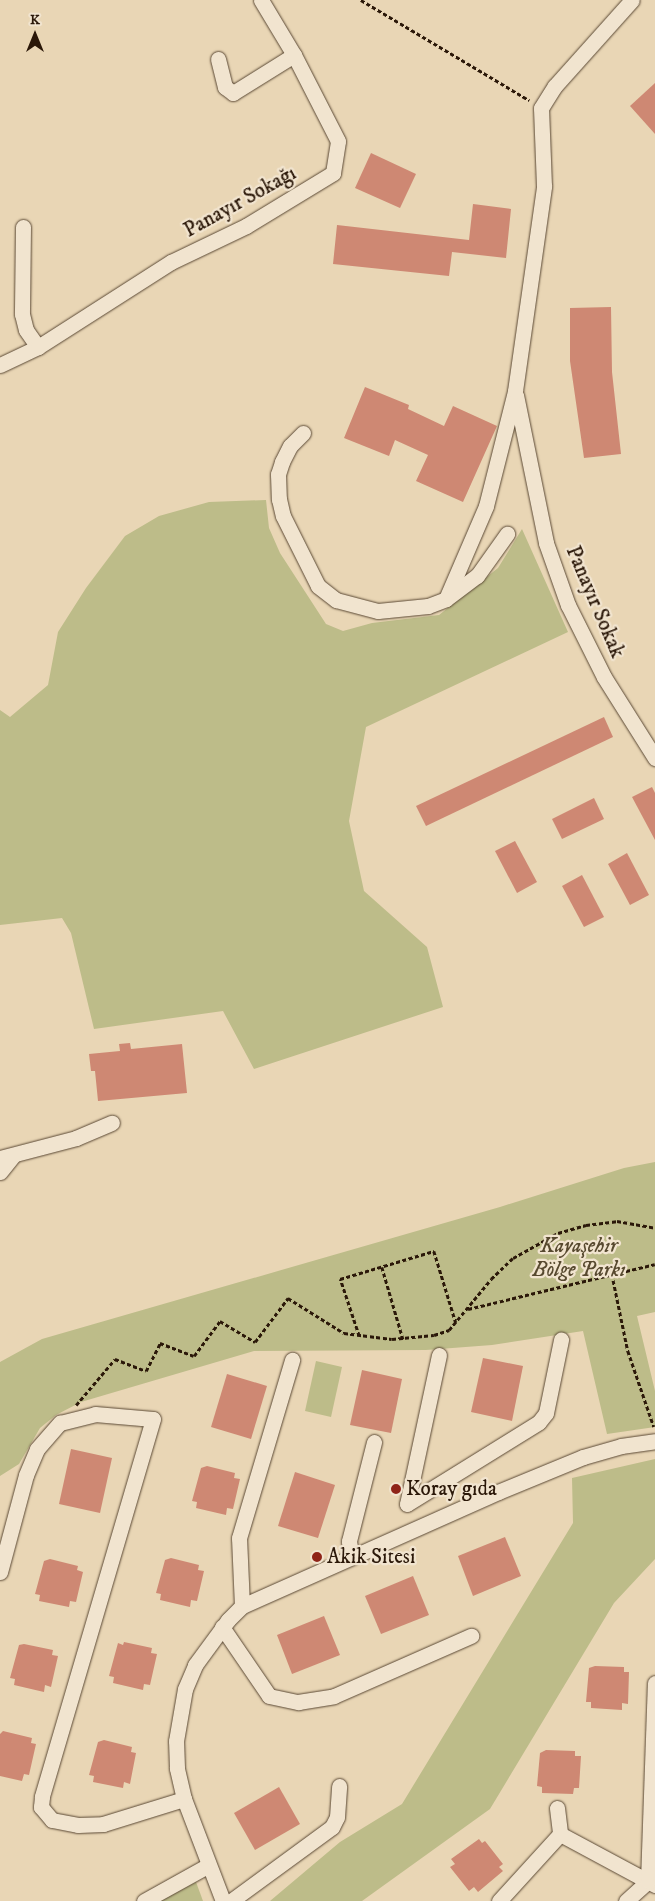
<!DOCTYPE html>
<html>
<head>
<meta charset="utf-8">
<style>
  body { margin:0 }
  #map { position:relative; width:655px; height:1901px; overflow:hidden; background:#e9d6b5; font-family:"IM FELL DW Pica",serif }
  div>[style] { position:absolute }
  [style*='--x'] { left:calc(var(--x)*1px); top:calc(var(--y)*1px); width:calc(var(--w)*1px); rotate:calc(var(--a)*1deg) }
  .green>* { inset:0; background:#bdbc89 }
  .building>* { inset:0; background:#ce8873 }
  .path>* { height:2.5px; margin-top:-1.25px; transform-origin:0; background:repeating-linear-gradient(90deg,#2b1809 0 4px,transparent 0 6.5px) }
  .roads { filter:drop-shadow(0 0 1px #5a4834) drop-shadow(0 0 1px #5a4834) }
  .minor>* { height:15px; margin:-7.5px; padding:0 7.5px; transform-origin:7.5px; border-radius:7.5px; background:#f1e4cf }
  .dots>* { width:14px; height:14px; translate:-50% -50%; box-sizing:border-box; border:2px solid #f1e4cf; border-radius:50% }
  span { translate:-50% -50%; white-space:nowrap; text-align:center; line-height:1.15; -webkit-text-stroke:4.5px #f1e4cf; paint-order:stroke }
  .street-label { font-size:21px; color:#2b1809 }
  .park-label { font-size:21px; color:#57492f; font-style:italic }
  .poi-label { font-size:21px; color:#2b1809 }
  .left { translate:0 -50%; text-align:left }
  .north { position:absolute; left:10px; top:10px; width:50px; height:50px; -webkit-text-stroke:4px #f1e4cf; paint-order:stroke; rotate:0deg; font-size:14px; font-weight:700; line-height:20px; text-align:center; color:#2b1809 }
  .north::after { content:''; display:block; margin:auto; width:18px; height:22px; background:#2b1809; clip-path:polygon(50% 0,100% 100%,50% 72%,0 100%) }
</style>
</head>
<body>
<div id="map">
  <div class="green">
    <div style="clip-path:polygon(266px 500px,269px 528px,280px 553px,326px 624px,343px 631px,372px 623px,439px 615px,498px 568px,522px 529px,568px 632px,366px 727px,349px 821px,364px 891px,427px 947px,443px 1007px,254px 1069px,223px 1011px,94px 1029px,71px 933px,62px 918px,0 925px,0 710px,10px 717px,48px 685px,58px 632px,86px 588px,125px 536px,159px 516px,209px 502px)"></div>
    <div style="clip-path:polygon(655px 1162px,655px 1312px,637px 1316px,655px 1391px,655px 1427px,607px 1434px,583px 1331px,492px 1345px,426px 1350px,254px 1351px,81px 1402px,56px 1415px,40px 1428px,19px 1464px,0 1476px,0 1362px,42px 1339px,500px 1207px,624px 1168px)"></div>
    <div style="clip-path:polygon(316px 1361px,342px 1367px,331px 1417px,305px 1411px)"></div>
    <div style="clip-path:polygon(655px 1459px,655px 1559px,614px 1603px,490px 1809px,362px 1901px,270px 1901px,340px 1842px,402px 1804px,573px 1523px,572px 1478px)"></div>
    <div style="clip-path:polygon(196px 1882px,203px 1901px,160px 1901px)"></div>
  </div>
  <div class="building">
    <div style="clip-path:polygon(655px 83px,655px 134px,630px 106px)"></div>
    <div style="clip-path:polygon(371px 153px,416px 174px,400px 208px,355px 188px)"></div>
    <div style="clip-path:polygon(473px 204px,511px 209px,506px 258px,452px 252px,449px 276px,333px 264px,337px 225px,469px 240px)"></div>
    <div style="clip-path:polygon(611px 307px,612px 372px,621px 454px,584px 458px,570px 361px,570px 308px)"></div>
    <div style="clip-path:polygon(365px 387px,409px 405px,408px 409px,444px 426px,453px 406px,497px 426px,463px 502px,416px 481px,428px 455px,395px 440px,389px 456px,344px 438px)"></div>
    <div style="clip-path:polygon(604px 717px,613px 737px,426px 826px,416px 806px)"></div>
    <div style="clip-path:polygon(652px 787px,655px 793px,655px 840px,632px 797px)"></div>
    <div style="clip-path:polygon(594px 798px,604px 819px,562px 839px,552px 819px)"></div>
    <div style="clip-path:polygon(515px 841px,537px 882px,517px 893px,495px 851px)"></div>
    <div style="clip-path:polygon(627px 853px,649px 895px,630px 905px,608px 864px)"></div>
    <div style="clip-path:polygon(582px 875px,604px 917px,584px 927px,562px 886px)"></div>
    <div style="clip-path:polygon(130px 1043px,131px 1049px,182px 1044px,187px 1093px,98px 1101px,95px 1071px,91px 1071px,89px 1054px,120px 1051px,119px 1044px)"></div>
    <div style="clip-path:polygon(483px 1358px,523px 1366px,512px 1421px,471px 1412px)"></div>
    <div style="clip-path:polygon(362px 1370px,402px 1379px,391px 1433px,350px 1425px)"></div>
    <div style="clip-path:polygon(227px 1374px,267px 1386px,251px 1439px,211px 1427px)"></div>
    <div style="clip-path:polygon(71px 1449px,112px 1458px,100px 1513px,59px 1504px)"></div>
    <div style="clip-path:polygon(207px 1466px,235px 1473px,234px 1478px,240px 1479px,233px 1509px,227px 1508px,226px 1515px,196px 1508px,197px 1502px,192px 1501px,201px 1468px)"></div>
    <div style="clip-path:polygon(295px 1472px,335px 1485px,318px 1538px,278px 1526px)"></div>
    <div style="clip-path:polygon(505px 1537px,521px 1576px,473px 1596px,458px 1556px)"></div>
    <div style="clip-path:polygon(171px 1558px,199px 1565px,198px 1570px,204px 1571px,197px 1601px,191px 1600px,190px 1607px,160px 1600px,161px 1594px,156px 1593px,165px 1560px)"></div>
    <div style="clip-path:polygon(50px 1559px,78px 1566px,77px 1570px,83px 1572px,76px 1602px,70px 1601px,69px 1607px,39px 1601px,40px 1595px,35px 1594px,44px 1561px)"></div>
    <div style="clip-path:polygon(413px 1576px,429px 1615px,381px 1634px,365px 1596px)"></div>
    <div style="clip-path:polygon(324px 1616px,340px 1655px,292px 1674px,277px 1635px)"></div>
    <div style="clip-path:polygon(124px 1642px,152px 1648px,151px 1653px,157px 1654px,150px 1685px,144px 1684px,143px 1690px,113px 1683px,114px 1677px,109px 1676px,118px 1643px,123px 1645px)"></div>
    <div style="clip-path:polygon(24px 1644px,53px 1650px,52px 1655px,58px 1656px,51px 1687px,45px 1685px,44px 1692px,14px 1685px,15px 1679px,10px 1678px,19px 1645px)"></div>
    <div style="clip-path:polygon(595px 1666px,624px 1667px,624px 1672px,629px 1672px,628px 1704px,622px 1703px,622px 1710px,591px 1708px,591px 1702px,586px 1702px,589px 1668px)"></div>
    <div style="clip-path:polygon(3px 1731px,32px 1738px,31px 1743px,36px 1744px,29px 1775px,24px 1774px,22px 1781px,0 1776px,0 1734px)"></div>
    <div style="clip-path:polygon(104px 1740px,132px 1747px,131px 1752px,136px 1753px,130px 1784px,124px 1782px,123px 1788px,93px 1782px,94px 1776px,89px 1775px,98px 1742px)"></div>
    <div style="clip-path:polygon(546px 1750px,575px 1751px,575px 1756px,581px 1756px,579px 1788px,574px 1788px,573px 1794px,542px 1793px,542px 1787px,537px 1786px,540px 1753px)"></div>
    <div style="clip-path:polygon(279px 1787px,300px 1824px,255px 1850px,234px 1813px)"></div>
    <div style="clip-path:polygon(479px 1839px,482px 1843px,485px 1841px,503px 1864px,499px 1867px,503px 1871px,478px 1892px,474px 1887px,469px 1891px,450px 1867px,455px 1864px,451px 1859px)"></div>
  </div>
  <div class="path">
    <div style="--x:361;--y:0;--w:196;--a:30.8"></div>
    <div style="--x:382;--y:1267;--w:75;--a:73.7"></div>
    <div style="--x:612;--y:1274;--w:79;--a:78.3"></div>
    <div style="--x:628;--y:1351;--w:80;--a:71.1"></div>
    <div style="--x:468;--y:1309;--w:192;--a:-13.5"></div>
    <div style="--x:359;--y:1336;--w:60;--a:-108.4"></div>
    <div style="--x:340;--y:1279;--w:98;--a:-16.6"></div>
    <div style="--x:434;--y:1251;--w:75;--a:73"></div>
    <div style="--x:76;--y:1405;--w:60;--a:-49.7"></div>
    <div style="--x:115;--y:1359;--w:33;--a:21"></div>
    <div style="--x:146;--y:1371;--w:31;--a:-63"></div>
    <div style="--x:160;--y:1343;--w:36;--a:21"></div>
    <div style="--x:194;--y:1356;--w:44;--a:-53.4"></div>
    <div style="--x:220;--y:1321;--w:41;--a:31"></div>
    <div style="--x:255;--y:1342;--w:55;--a:-53.1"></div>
    <div style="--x:288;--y:1298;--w:66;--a:32"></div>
    <div style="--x:344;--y:1333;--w:48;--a:7.1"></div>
    <div style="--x:392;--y:1339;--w:42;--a:-5.4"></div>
    <div style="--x:434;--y:1335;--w:16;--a:-18"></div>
    <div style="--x:449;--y:1330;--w:66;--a:-50.5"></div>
    <div style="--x:491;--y:1279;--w:30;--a:-44"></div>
    <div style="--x:513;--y:1258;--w:51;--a:-29.1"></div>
    <div style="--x:558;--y:1233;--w:29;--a:-16"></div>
    <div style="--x:586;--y:1225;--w:31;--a:-7"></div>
    <div style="--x:617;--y:1221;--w:39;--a:10"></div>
  </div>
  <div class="roads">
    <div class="minor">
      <div style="--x:218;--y:59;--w:29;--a:76"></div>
      <div style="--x:225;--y:87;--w:10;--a:37"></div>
      <div style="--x:233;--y:93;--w:72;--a:-31.9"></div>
      <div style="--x:23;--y:227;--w:87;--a:90.7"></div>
      <div style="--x:22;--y:314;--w:16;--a:76"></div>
      <div style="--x:26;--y:330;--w:21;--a:55"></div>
      <div style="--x:0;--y:365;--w:42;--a:-25.3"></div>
      <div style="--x:38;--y:347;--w:158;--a:-32.6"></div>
      <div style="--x:171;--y:262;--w:83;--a:-25.6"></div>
      <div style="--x:246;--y:226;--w:102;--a:-31.3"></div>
      <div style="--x:333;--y:173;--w:32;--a:-81"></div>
      <div style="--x:338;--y:141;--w:97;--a:-117.1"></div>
      <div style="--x:294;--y:55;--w:64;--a:-121"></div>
      <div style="--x:516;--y:395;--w:151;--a:78.5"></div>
      <div style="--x:546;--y:543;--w:66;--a:70.5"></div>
      <div style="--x:568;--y:605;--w:80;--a:63.4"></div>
      <div style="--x:604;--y:677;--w:96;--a:57.8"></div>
      <div style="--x:303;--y:433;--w:18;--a:135"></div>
      <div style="--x:290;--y:446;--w:18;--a:117"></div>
      <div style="--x:282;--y:462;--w:13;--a:108"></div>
      <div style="--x:278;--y:474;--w:25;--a:88"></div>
      <div style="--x:279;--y:499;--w:17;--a:77"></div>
      <div style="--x:283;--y:516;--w:78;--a:63.4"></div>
      <div style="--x:318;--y:586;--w:23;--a:38"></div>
      <div style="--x:336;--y:600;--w:43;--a:14.7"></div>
      <div style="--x:378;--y:611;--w:50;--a:-5.7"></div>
      <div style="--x:428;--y:606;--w:19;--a:-21"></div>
      <div style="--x:446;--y:599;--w:39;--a:-37"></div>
      <div style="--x:477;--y:576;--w:52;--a:-54.5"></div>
      <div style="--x:446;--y:599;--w:101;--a:-66.7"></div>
      <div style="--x:486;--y:506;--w:119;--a:-75.8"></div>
      <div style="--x:515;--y:391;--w:207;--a:-81.9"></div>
      <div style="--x:544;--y:186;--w:78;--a:-92.2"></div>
      <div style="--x:541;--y:108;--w:26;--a:-58"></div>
      <div style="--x:555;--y:86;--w:115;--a:-48.2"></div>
      <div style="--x:0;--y:1158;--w:79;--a:-14.7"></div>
      <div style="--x:76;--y:1138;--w:39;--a:-23"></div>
      <div style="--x:0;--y:1172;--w:22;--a:-51"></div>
      <div style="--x:439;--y:1355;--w:152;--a:102.1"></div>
      <div style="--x:407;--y:1504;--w:155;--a:-31.8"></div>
      <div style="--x:539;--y:1422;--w:11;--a:-52"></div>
      <div style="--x:546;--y:1413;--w:75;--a:-78.4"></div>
      <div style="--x:352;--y:1557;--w:16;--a:-101"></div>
      <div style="--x:349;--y:1541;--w:102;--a:-75.8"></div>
      <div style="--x:0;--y:1572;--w:100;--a:-75"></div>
      <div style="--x:26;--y:1475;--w:28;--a:-67"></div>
      <div style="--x:37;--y:1449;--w:35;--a:-49"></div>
      <div style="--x:60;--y:1423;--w:36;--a:-14"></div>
      <div style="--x:95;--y:1414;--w:58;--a:4.9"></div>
      <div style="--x:153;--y:1419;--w:394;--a:106.4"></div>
      <div style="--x:42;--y:1797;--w:10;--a:96"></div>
      <div style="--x:41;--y:1807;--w:17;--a:50"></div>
      <div style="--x:52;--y:1820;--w:26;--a:11"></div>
      <div style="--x:78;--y:1825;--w:25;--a:-2"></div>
      <div style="--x:103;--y:1824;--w:85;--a:-17.2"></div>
      <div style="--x:242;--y:1606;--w:68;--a:-92.5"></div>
      <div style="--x:239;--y:1538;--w:186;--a:-73.4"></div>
      <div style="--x:222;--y:1627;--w:83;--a:55.7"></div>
      <div style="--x:269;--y:1696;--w:30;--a:12"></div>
      <div style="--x:298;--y:1702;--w:36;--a:-9"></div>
      <div style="--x:334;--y:1696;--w:150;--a:-23.7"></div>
      <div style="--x:557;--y:1808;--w:26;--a:83"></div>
      <div style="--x:144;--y:1901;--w:74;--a:-29"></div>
      <div style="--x:223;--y:1901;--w:109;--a:-110.9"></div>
      <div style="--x:184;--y:1799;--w:32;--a:-103"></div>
      <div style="--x:177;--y:1768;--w:27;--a:-92"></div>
      <div style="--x:176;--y:1741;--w:53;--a:-80.2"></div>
      <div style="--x:185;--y:1689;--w:26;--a:-67"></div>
      <div style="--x:195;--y:1665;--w:56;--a:-53.7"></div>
      <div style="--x:228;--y:1620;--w:20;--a:-45"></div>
      <div style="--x:242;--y:1606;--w:280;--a:-24"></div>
      <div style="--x:498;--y:1492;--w:92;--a:-22.4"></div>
      <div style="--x:583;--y:1457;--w:40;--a:-16"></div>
      <div style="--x:621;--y:1446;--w:34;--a:-8"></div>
      <div style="--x:231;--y:1901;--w:125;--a:-36.2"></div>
      <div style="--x:332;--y:1827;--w:11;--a:-63"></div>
      <div style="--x:337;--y:1817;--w:31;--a:-86"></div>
      <div style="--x:499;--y:1901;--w:91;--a:-47.7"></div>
      <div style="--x:560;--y:1834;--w:108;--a:28.2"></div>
      <div style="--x:626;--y:1901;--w:30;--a:-42"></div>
      <div style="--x:648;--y:1881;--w:198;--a:-88"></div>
    </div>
  </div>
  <div class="dots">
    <div style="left:396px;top:1489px;background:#8f2418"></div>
    <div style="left:317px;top:1557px;background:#8f2418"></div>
  </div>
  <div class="street-label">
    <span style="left:240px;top:202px;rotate:-29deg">Panayır Sokağı</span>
    <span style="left:595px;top:602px;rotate:67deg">Panayır Sokak</span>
  </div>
  <div class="park-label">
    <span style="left:579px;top:1258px">Kayaşehir<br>Bölge Parkı</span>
  </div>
  <div class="poi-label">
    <span class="left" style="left:406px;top:1489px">Koray gıda</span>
    <span class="left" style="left:327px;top:1557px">Akik Sitesi</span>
  </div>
  <div class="north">K</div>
</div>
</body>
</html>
